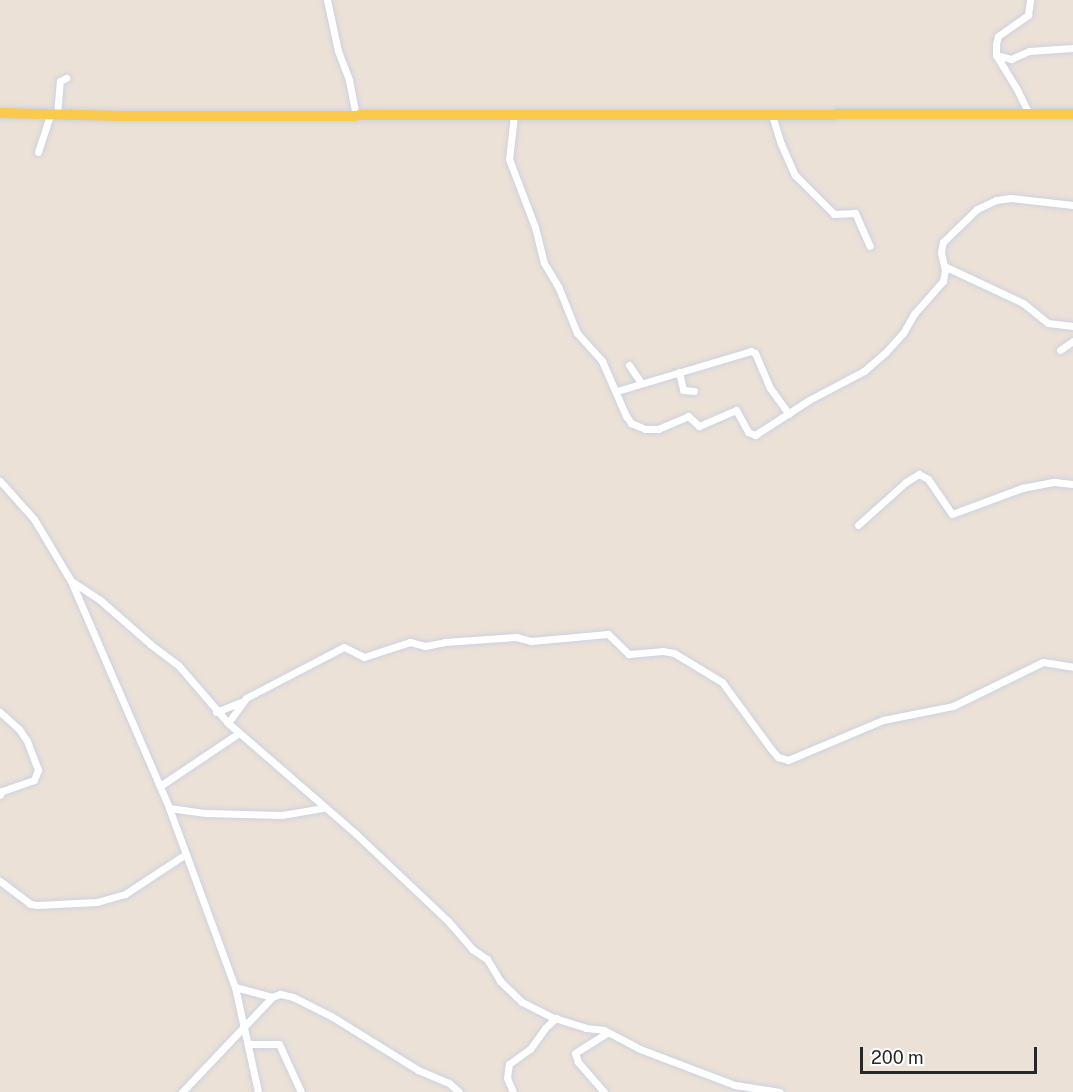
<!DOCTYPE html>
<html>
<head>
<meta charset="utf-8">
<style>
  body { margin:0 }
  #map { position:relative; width:1073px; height:1092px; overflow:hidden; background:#ebe1d6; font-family:"Public Sans",sans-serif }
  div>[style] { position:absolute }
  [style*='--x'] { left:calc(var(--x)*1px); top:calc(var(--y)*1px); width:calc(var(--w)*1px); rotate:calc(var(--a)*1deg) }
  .roads { filter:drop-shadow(0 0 2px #ccd1e2) drop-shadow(0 0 2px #ccd1e2) }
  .minor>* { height:7px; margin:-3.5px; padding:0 3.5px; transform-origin:3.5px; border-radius:3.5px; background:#fff }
  .primary>* { height:10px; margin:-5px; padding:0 5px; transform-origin:5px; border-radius:5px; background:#fbc94c }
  span { translate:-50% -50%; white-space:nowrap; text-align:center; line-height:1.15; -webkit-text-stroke:4.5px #fff; paint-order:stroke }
  .scale { position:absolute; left:860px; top:1047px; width:177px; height:27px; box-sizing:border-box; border:3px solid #272727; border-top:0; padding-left:8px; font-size:18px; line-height:21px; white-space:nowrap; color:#272727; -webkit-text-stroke:4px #fff; paint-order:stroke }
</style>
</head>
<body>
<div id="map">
  <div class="roads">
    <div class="minor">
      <div style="--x:327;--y:0;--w:52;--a:77.8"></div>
      <div style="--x:338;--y:51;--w:31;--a:69"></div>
      <div style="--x:349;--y:80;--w:37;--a:79"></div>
      <div style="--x:996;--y:55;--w:16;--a:15"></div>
      <div style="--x:1011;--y:59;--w:20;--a:-24"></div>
      <div style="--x:1029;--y:51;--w:44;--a:-3.9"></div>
      <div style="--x:57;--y:114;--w:33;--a:-85"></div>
      <div style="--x:60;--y:81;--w:7;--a:-27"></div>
      <div style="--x:1029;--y:114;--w:25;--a:-116"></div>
      <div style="--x:1018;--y:91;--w:42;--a:-121.4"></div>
      <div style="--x:996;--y:55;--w:11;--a:-90"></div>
      <div style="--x:996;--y:44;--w:8;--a:-76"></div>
      <div style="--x:998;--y:36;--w:37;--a:-35"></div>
      <div style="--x:1028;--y:15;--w:15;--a:-82"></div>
      <div style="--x:772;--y:115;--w:30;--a:73"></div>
      <div style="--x:781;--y:144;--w:34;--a:66"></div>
      <div style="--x:795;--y:175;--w:55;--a:45"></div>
      <div style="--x:834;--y:214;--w:21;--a:-3"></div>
      <div style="--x:855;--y:213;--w:36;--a:66"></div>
      <div style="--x:514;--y:116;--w:43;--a:96.6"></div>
      <div style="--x:509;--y:159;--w:73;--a:69.1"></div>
      <div style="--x:535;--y:227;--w:37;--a:76"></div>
      <div style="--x:544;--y:263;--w:27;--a:59"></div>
      <div style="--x:558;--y:286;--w:51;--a:68"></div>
      <div style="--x:577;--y:333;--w:38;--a:48"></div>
      <div style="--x:602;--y:361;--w:60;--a:66.4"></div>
      <div style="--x:626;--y:416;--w:9;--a:54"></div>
      <div style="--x:631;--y:423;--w:15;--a:23"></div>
      <div style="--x:645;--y:429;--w:13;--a:0"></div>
      <div style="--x:658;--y:429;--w:33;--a:-23"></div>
      <div style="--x:688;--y:416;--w:15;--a:42"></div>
      <div style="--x:699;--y:426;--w:40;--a:-23.4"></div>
      <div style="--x:736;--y:410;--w:25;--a:61"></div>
      <div style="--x:748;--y:432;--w:8;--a:23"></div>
      <div style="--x:755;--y:435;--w:64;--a:-32.9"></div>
      <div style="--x:809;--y:400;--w:62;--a:-27.8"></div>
      <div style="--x:864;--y:371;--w:28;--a:-41"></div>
      <div style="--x:885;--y:353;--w:27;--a:-48"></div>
      <div style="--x:903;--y:333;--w:22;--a:-60"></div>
      <div style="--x:914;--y:314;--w:44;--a:-48.7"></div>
      <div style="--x:943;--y:281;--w:11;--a:-80"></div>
      <div style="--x:945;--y:270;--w:18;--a:-103"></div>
      <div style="--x:941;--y:252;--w:10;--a:-79"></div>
      <div style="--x:943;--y:242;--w:47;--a:-44.1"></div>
      <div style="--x:977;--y:209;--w:21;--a:-25"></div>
      <div style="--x:996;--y:200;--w:15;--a:-8"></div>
      <div style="--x:1011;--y:198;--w:62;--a:6.4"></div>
      <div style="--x:38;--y:152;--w:40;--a:-72"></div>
      <div style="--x:944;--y:266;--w:87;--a:25.1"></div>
      <div style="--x:1023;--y:303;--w:32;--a:39"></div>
      <div style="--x:1048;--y:323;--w:25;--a:7"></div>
      <div style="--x:1060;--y:350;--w:16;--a:-35"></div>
      <div style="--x:629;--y:365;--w:22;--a:56"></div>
      <div style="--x:679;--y:372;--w:18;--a:77"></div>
      <div style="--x:683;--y:390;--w:11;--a:5"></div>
      <div style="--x:617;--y:391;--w:140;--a:-16.6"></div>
      <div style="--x:751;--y:351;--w:4;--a:27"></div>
      <div style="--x:755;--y:353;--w:38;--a:67"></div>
      <div style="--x:770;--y:388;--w:32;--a:54"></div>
      <div style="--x:0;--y:481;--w:51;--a:48.2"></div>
      <div style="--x:34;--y:519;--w:72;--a:59.2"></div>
      <div style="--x:71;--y:581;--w:247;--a:66.6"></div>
      <div style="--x:169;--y:808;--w:191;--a:69.8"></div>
      <div style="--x:235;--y:987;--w:107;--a:77.6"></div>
      <div style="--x:858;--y:525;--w:64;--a:-41.9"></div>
      <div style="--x:906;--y:482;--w:15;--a:-32"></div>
      <div style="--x:919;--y:474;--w:10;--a:29"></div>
      <div style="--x:928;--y:479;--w:42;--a:55.6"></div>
      <div style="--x:952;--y:514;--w:75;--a:-20.4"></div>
      <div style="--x:1022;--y:488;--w:33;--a:-11"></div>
      <div style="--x:1054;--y:482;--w:19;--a:6"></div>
      <div style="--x:71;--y:581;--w:35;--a:33"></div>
      <div style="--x:100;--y:600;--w:67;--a:41.3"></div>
      <div style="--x:150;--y:644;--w:36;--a:37"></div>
      <div style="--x:179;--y:666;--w:75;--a:49.3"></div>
      <div style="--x:228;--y:723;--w:169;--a:40.9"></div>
      <div style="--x:356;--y:834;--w:127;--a:43.4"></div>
      <div style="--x:448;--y:921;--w:37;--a:49"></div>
      <div style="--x:472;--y:949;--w:18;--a:34"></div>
      <div style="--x:487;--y:959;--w:26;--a:59"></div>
      <div style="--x:500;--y:981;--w:30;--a:44"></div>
      <div style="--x:522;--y:1002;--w:33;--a:27"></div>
      <div style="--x:551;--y:1017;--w:37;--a:17"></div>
      <div style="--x:586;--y:1028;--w:18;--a:6"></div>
      <div style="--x:604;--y:1030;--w:41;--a:27.8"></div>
      <div style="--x:640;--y:1049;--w:102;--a:20.8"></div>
      <div style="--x:735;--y:1085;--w:45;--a:9"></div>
      <div style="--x:0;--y:712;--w:25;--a:42"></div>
      <div style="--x:19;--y:729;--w:14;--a:56"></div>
      <div style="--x:27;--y:741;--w:31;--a:69"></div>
      <div style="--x:38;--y:770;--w:11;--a:112"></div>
      <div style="--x:34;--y:780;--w:34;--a:161"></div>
      <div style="--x:2;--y:791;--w:4;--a:117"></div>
      <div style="--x:216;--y:712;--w:29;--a:-22"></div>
      <div style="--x:228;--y:723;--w:31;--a:-54"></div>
      <div style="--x:246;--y:698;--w:110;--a:-27.5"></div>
      <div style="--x:344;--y:647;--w:22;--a:27"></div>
      <div style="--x:364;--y:657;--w:48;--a:-18.1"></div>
      <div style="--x:410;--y:642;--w:16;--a:15"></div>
      <div style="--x:425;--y:646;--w:20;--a:-11"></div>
      <div style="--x:445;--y:642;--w:71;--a:-4"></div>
      <div style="--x:516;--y:637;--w:16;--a:15"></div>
      <div style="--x:531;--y:641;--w:77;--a:-5.2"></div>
      <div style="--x:608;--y:634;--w:29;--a:44"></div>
      <div style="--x:629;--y:654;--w:33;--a:-5"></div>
      <div style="--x:662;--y:651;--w:12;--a:9"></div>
      <div style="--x:674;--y:653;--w:56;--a:31.1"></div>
      <div style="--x:722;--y:682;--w:83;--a:53.8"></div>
      <div style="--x:771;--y:749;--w:11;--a:49"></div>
      <div style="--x:778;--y:757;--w:10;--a:17"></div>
      <div style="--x:788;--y:760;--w:103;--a:-22.8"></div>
      <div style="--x:883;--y:720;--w:71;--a:-11.3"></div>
      <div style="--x:953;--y:706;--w:100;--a:-26.1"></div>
      <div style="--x:1043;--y:662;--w:30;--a:9"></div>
      <div style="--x:160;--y:786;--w:95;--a:-33.9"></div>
      <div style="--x:169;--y:808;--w:37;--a:8"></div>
      <div style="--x:206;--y:813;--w:76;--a:1.5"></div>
      <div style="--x:282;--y:815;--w:42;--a:-9.7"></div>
      <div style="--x:0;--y:881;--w:38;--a:37"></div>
      <div style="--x:30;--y:904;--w:7;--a:8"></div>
      <div style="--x:37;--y:905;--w:60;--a:-2.9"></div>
      <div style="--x:97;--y:902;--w:29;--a:-16"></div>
      <div style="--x:125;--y:894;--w:73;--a:-33.3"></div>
      <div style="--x:235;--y:987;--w:38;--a:15"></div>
      <div style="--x:248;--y:1044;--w:31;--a:0"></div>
      <div style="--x:279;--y:1044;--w:53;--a:65.4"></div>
      <div style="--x:182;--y:1092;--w:131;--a:-46.5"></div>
      <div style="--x:272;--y:997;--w:9;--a:-21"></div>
      <div style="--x:280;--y:994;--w:13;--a:13"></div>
      <div style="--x:293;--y:997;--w:42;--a:26.6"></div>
      <div style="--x:331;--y:1016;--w:102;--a:31.8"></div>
      <div style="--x:418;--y:1070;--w:34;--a:23"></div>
      <div style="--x:449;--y:1083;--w:13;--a:42"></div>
      <div style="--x:513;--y:1092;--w:15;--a:-113"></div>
      <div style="--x:507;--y:1078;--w:14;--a:-82"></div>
      <div style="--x:509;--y:1064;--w:26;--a:-36"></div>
      <div style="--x:530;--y:1049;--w:26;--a:-54"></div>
      <div style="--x:545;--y:1028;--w:15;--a:-42"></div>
      <div style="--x:604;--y:1092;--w:40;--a:-131"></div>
      <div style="--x:578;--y:1062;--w:9;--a:-108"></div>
      <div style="--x:575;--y:1053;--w:39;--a:-32"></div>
    </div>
    <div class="primary">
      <div style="--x:0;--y:113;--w:122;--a:1.4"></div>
      <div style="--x:122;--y:116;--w:951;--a:-0.12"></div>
    </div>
  </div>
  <div class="scale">200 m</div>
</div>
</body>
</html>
